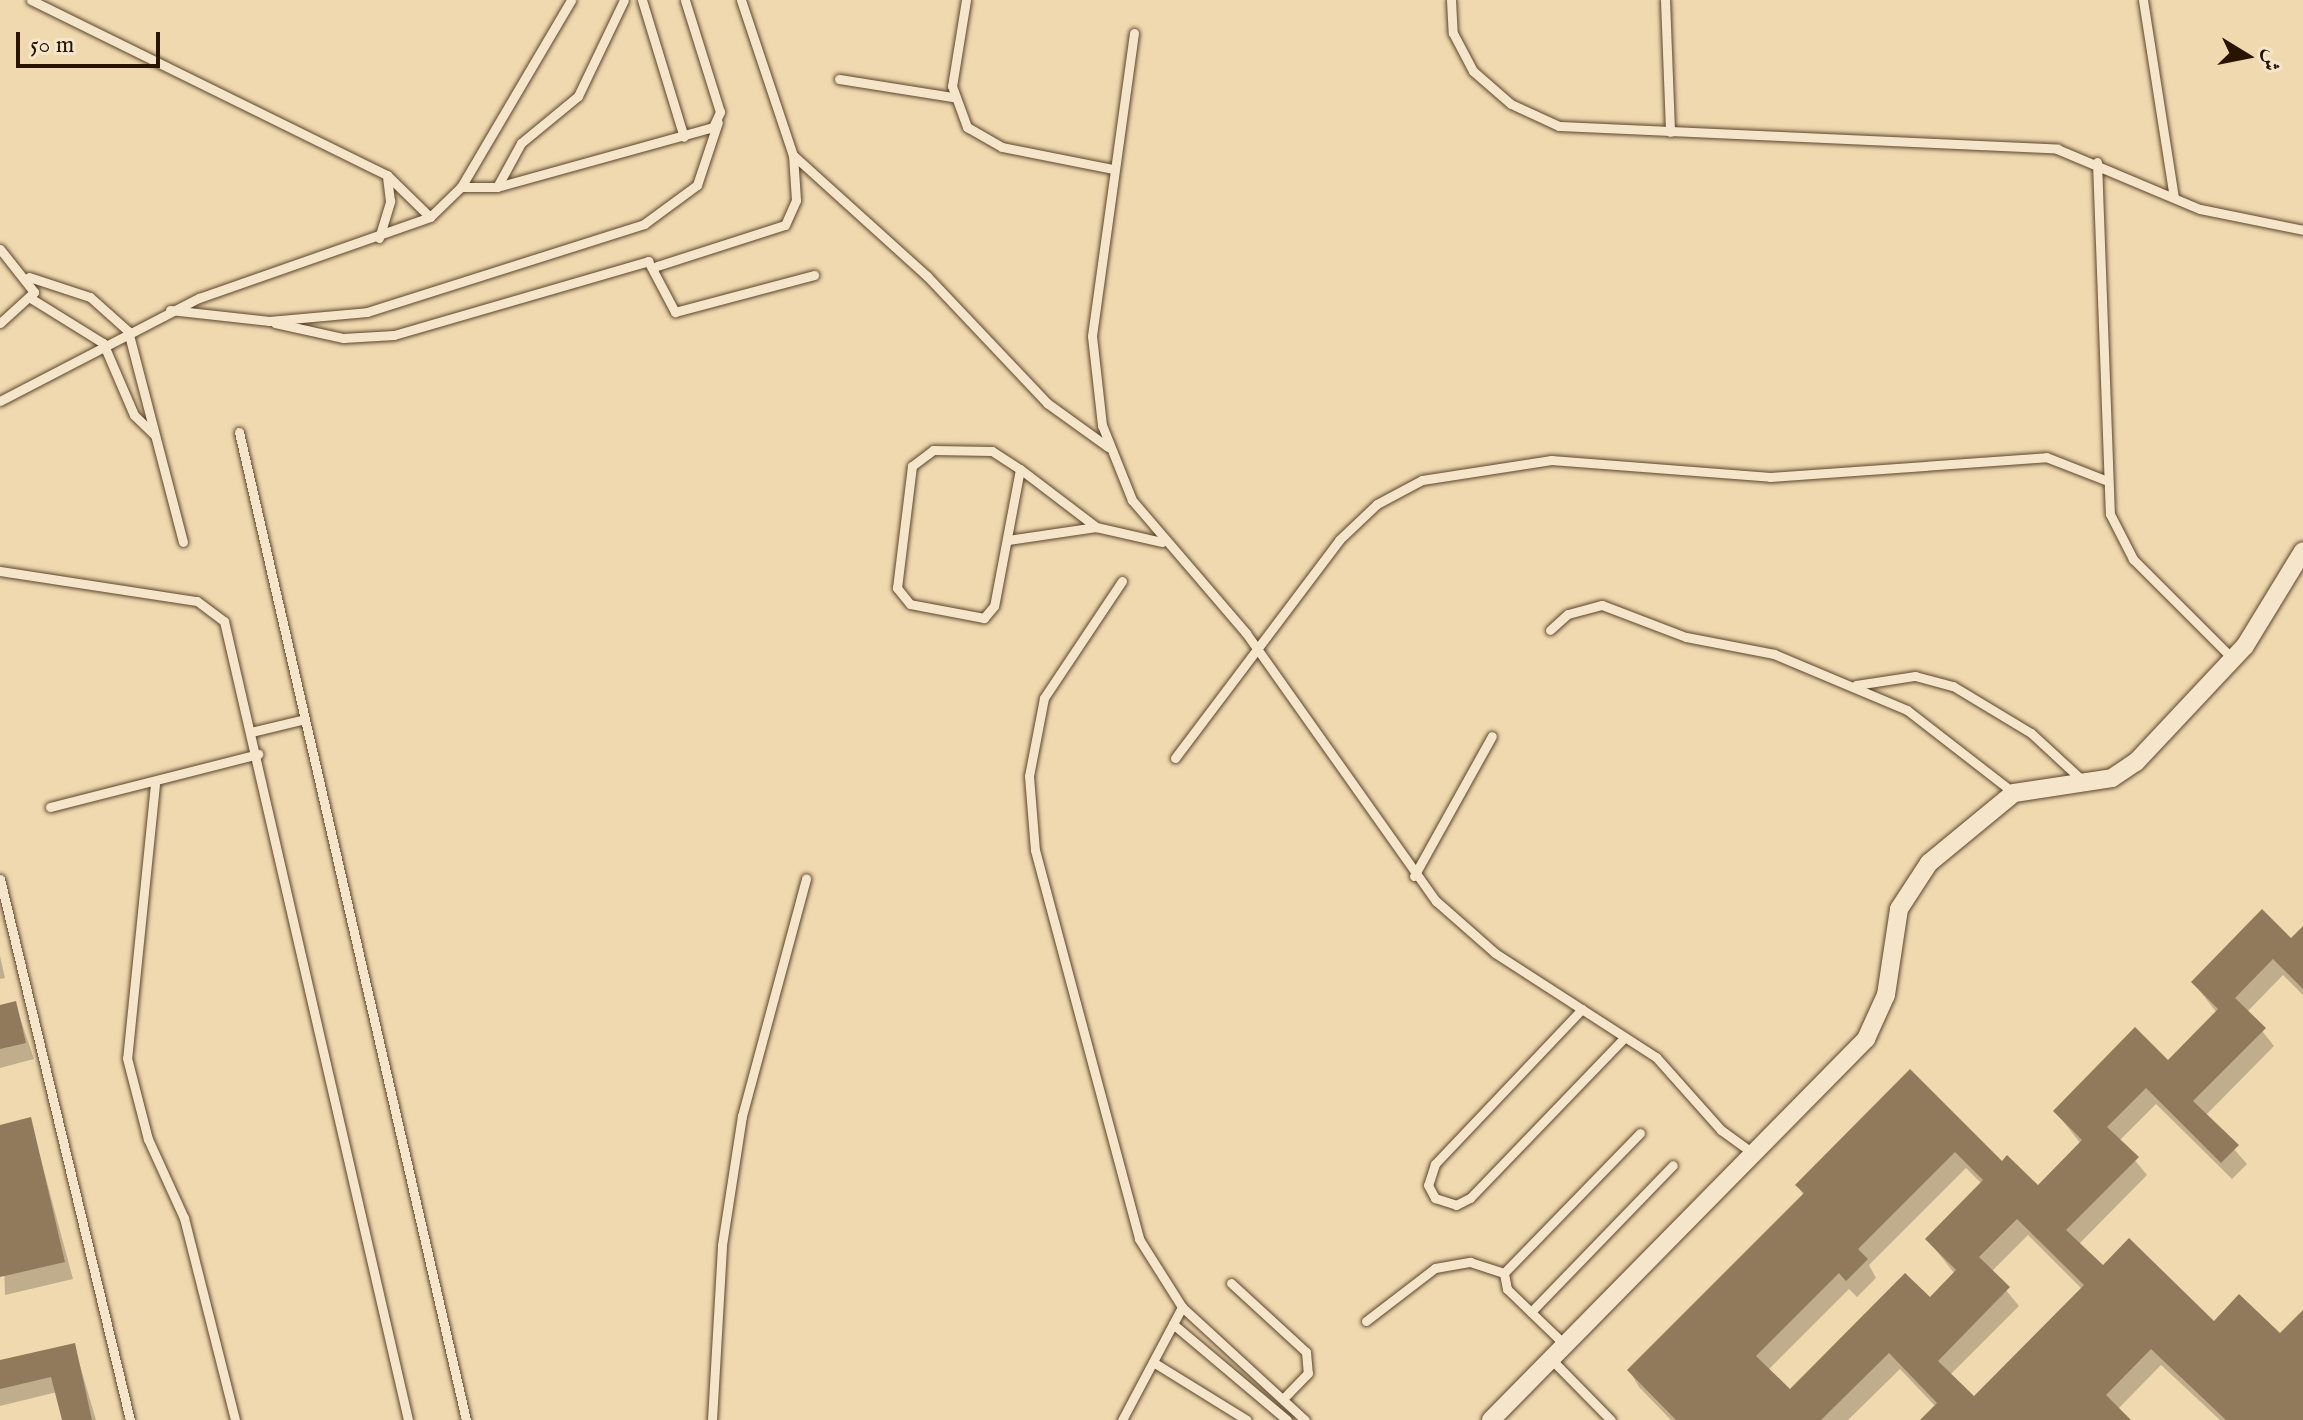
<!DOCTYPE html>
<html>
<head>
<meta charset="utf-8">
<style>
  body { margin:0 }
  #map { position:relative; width:2303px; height:1420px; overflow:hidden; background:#f0d9af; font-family:"IM FELL English",Amiri,serif }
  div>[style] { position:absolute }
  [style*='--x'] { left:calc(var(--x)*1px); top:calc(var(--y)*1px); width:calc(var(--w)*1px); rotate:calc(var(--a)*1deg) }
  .shadow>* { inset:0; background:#0003 }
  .building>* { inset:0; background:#907a5b }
  .roads { filter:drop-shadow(0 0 2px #5b452c) drop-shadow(0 0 2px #5b452c) }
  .lane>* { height:9px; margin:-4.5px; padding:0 4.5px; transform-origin:4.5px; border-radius:4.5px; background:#f5e6cb }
  .street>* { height:18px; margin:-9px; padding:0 9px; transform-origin:9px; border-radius:9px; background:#f5e6cb }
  span { translate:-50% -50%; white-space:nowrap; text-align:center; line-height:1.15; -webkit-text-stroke:6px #f5e6cb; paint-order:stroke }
  .north { position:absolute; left:2207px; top:16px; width:80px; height:80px; -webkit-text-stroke:6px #f5e6cb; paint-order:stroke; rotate:100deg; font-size:22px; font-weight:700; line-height:32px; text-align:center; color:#291400 }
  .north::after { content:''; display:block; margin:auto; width:28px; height:36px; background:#291400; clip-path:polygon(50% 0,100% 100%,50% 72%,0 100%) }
  .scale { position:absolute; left:16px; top:32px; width:144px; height:36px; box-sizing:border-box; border:4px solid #291400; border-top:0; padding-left:10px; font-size:24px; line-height:28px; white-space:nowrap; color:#291400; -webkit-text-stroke:6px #f5e6cb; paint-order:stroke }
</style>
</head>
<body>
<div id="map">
  <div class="shadow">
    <div style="clip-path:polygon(evenodd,2303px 929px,2303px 995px,2283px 975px,2247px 1012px,2274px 1046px,2205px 1116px,2247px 1164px,2232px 1179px,2156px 1104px,2119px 1141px,2147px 1175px,2078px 1245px,2103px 1268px,2214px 1324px,2280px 1336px,2303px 1313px,2303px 1420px,2220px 1420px,2161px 1365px,2118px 1409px,2130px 1420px,1923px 1420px,1936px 1407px,1900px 1369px,1848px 1420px,1671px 1420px,1639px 1387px,1629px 1370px,1804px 1196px,1797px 1185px,1910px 1072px,2002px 1164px,2038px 1188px,2081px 1144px,2055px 1111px,2168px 1063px,2217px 1013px,2193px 982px,2291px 941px,2303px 929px,1966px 1168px,1982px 1184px,1927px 1239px,1955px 1274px,1930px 1300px,1790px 1392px,1768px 1370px,1849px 1289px,1857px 1297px,1876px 1278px,1869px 1265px,1966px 1168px,2303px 929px,2028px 1235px,2082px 1289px,1974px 1399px,1950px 1375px,2019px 1306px,1991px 1272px,2028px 1235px)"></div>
    <div style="clip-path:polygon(0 956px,5px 978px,0 979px)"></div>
    <div style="clip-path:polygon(15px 1003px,34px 1059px,0 1068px,0 1007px)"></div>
    <div style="clip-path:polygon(30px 1119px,73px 1279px,5px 1295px,0 1127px)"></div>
    <div style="clip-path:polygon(74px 1345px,96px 1420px,64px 1420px,57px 1392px,0 1406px,0 1362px)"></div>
  </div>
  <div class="building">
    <div style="clip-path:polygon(evenodd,2262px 909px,2291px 938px,2303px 926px,2303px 989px,2273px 959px,2235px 998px,2266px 1028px,2193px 1101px,2239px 1145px,2221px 1163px,2146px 1088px,2107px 1127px,2139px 1157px,2066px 1230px,2103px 1265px,2129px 1238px,2214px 1321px,2239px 1294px,2280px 1333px,2303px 1310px,2303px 1420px,2226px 1420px,2151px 1349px,2106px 1395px,2131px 1420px,1920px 1420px,1937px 1403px,1889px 1353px,1821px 1420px,1676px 1420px,1627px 1370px,1804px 1193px,1795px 1185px,1910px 1069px,2002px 1161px,2007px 1155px,2038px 1185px,2082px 1140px,2053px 1111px,2135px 1027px,2168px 1060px,2218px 1009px,2191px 982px,2262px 909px,1955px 1152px,1983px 1180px,1925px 1239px,1956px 1270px,1930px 1297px,1905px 1273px,1790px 1389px,1756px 1356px,1839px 1273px,1846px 1281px,1868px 1259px,1858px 1249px,1955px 1152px,2262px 909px,2017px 1219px,2084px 1285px,1974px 1396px,1938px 1361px,2010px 1287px,1979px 1257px,2017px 1219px)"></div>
    <div style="clip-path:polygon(16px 1001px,26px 1043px,0 1049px,0 1005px)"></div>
    <div style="clip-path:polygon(31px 1117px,65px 1262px,0 1277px,0 1125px)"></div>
    <div style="clip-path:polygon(75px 1343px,92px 1420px,62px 1420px,51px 1377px,0 1389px,0 1360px)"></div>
  </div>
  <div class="roads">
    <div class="lane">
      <div style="--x:31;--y:0;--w:397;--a:26.2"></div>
      <div style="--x:387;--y:175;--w:60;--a:44.3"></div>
      <div style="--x:642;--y:0;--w:143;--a:73"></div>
      <div style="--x:741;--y:0;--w:163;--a:71.5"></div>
      <div style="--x:793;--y:155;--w:181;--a:42.1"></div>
      <div style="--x:927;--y:276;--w:175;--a:46.6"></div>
      <div style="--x:1047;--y:403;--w:75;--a:35.8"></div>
      <div style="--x:966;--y:0;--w:87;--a:99.2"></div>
      <div style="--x:952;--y:86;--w:44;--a:69.9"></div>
      <div style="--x:967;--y:127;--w:40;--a:29.7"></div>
      <div style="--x:1002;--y:147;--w:113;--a:11.2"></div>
      <div style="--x:1451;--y:0;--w:33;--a:87"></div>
      <div style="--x:1453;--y:33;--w:43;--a:62.2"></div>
      <div style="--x:1473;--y:71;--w:50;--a:41"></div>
      <div style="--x:1511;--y:104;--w:53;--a:24.6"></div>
      <div style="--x:1559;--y:126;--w:499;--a:2.6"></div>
      <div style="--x:2057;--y:149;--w:155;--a:22.8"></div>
      <div style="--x:2200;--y:209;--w:105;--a:11.5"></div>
      <div style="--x:1665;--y:0;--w:132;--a:87.8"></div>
      <div style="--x:2143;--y:0;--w:199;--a:81.1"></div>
      <div style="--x:1134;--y:33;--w:306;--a:97.9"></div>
      <div style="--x:1092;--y:336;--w:90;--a:83.6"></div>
      <div style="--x:1102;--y:425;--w:81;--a:68.2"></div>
      <div style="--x:1132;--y:500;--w:175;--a:49.4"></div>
      <div style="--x:1246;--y:633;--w:329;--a:54.7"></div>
      <div style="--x:1436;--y:901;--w:79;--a:41.4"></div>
      <div style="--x:1495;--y:953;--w:192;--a:32.9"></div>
      <div style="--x:1656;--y:1057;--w:98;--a:48.3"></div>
      <div style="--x:1721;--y:1130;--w:39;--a:36"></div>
      <div style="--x:839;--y:79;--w:115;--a:9"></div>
      <div style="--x:2097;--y:162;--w:352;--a:87.9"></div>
      <div style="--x:2110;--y:514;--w:51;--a:62.9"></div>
      <div style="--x:2133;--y:559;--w:141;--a:45"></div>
      <div style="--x:461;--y:187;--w:36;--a:0"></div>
      <div style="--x:497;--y:187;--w:224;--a:-15.5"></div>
      <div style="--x:713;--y:127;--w:17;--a:-65"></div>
      <div style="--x:720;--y:112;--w:117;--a:-107.4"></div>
      <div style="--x:497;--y:187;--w:50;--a:-61.4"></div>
      <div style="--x:521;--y:143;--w:74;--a:-39.5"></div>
      <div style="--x:578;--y:96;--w:106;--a:-64.4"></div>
      <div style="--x:379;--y:238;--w:39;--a:-73"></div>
      <div style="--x:390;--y:201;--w:26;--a:-97"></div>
      <div style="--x:0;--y:249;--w:55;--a:51.7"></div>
      <div style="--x:34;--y:292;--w:46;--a:137.6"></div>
      <div style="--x:657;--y:266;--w:134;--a:-17.8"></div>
      <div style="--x:785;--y:225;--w:27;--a:-66"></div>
      <div style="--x:796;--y:200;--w:45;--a:-93.8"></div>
      <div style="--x:29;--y:277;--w:64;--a:18.2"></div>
      <div style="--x:90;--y:297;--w:51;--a:41.8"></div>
      <div style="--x:128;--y:331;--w:218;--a:75.4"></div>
      <div style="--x:32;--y:299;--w:84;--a:31.8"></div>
      <div style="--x:103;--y:343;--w:78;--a:66.7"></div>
      <div style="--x:134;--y:415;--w:28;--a:44"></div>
      <div style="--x:170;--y:310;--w:100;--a:6.3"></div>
      <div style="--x:269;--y:321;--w:98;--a:-5.2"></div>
      <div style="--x:367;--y:312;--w:291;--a:-17.6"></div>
      <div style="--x:644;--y:224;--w:66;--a:-36.3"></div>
      <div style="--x:697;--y:185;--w:66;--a:-71.6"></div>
      <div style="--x:275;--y:323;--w:70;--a:12.4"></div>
      <div style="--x:343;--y:338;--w:51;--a:-3.4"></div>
      <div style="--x:394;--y:335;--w:265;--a:-16.2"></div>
      <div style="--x:648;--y:261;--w:58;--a:62.1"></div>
      <div style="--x:675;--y:312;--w:144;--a:-14.9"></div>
      <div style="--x:0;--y:401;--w:224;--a:-27.4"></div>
      <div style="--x:199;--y:298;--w:245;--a:-19.3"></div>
      <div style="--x:430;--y:217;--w:43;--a:-44.1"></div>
      <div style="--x:461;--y:187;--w:217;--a:-59.5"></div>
      <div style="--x:239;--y:432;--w:1014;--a:77.06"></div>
      <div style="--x:933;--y:450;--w:59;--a:1"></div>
      <div style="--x:992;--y:451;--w:33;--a:33"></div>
      <div style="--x:1020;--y:469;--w:139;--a:100.7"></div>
      <div style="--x:994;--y:606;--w:16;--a:130"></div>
      <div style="--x:984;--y:618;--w:75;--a:-169.3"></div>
      <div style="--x:910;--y:604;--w:21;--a:-129"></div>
      <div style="--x:897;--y:588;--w:123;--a:-83"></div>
      <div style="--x:912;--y:466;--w:26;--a:-37"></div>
      <div style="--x:1020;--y:469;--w:96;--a:37.3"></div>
      <div style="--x:1008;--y:540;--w:89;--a:-8.4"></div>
      <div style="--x:1096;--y:527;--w:68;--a:12.8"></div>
      <div style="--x:0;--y:571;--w:199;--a:8.7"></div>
      <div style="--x:197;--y:601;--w:34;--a:37"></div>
      <div style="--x:224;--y:621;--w:820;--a:77.03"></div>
      <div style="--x:1122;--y:581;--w:141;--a:123.7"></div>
      <div style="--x:1044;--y:698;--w:79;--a:100.9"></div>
      <div style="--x:1029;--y:776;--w:74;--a:85.4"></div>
      <div style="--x:1035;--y:850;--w:403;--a:75"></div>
      <div style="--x:1139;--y:1239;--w:80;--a:57.7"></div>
      <div style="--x:1182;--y:1307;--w:167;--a:42.6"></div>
      <div style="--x:1550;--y:630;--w:24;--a:-42"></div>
      <div style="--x:1568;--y:614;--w:35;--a:-15"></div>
      <div style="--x:1602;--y:605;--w:90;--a:20.9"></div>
      <div style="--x:1686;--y:637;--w:90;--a:10.9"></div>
      <div style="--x:1774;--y:654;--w:144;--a:22.8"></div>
      <div style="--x:1907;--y:710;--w:135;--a:37.8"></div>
      <div style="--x:1856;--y:685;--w:60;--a:-8.7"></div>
      <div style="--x:1915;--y:676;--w:39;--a:15"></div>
      <div style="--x:1953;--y:686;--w:91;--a:31.1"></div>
      <div style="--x:2031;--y:733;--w:71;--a:42.7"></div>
      <div style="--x:251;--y:732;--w:51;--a:-13.5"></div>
      <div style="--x:1175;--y:758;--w:273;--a:-53"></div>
      <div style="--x:1339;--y:540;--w:52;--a:-43.5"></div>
      <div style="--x:1377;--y:504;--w:51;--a:-28.1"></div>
      <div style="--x:1422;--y:480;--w:131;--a:-8.8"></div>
      <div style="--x:1551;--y:460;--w:220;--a:4.4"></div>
      <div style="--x:1770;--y:477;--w:277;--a:-4.1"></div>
      <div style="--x:2046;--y:457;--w:63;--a:21.3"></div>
      <div style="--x:155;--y:784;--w:275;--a:95.8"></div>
      <div style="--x:127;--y:1058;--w:84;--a:75.5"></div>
      <div style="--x:148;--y:1139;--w:87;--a:65.5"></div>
      <div style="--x:184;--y:1218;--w:208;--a:75.8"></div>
      <div style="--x:50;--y:807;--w:215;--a:-14.3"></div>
      <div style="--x:1414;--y:876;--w:160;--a:-60.9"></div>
      <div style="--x:0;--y:879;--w:556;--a:76.49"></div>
      <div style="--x:1582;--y:1009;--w:214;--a:133.5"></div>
      <div style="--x:1435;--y:1164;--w:22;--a:108"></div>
      <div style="--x:1428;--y:1185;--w:15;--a:62"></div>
      <div style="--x:1435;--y:1198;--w:22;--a:18"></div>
      <div style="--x:1456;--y:1205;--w:16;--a:-27"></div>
      <div style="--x:1470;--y:1198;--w:223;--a:-46.1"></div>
      <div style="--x:1231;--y:1283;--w:102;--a:42.6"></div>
      <div style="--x:1306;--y:1352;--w:21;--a:85"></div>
      <div style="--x:1308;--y:1373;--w:35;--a:134"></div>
      <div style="--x:1531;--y:1312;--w:204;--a:-46"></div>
      <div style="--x:1366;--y:1321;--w:87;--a:-37.5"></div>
      <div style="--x:1435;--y:1268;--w:36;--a:-10"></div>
      <div style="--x:1470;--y:1262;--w:36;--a:18"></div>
      <div style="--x:1173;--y:1324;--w:149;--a:40.1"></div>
      <div style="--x:1564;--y:1344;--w:79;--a:-136"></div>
      <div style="--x:1507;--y:1289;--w:16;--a:-101"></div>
      <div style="--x:1504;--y:1273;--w:195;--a:-45.8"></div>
      <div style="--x:1550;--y:1358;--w:87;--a:45.5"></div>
      <div style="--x:1153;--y:1362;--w:110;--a:31.7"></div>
      <div style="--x:712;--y:1420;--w:175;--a:-86.7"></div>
      <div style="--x:722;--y:1245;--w:131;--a:-81.2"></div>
      <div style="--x:742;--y:1116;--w:246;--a:-74.9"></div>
      <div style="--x:1122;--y:1420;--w:128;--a:-62"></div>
    </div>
    <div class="street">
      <div style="--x:1491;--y:1420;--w:535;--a:-45.45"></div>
      <div style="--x:1866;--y:1039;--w:48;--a:-65.6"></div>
      <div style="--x:1886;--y:995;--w:87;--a:-81.4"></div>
      <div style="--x:1899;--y:909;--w:55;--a:-56.9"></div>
      <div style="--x:1929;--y:863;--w:110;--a:-39.5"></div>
      <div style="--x:2014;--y:793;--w:99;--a:-8.7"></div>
      <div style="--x:2112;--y:778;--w:29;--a:-34"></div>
      <div style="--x:2136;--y:762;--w:159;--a:-46.8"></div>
      <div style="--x:2245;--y:646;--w:111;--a:-58.6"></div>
    </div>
  </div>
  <div class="north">ش</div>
  <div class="scale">50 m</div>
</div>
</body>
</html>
